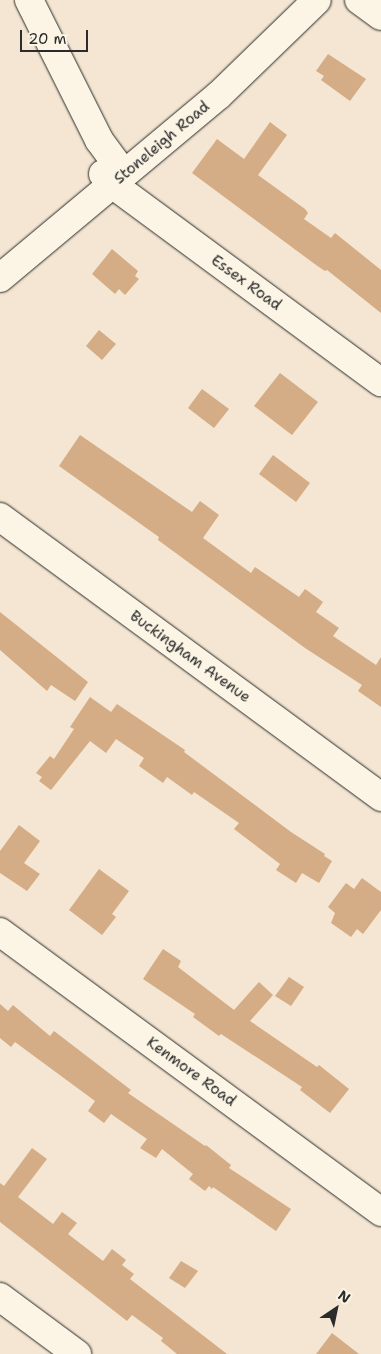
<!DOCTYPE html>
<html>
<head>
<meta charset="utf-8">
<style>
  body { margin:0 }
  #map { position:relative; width:381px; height:1354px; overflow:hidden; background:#f4e6d2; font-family:"Shantell Sans",sans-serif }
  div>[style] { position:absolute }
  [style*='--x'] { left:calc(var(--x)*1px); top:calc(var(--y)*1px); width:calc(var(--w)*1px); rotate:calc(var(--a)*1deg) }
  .building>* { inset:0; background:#d4ac85 }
  .roads { filter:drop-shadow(0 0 1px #2b2b2b) drop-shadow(0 0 1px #2b2b2b) }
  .minor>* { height:28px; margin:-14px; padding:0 14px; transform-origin:14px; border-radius:14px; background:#fcf5e5 }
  span { translate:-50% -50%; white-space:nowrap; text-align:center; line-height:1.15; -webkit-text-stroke:4px #fcf5e5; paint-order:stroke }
  .street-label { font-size:15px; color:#2b2b2b }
  .north { position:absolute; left:311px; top:1284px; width:50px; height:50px; -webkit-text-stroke:4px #fcf5e5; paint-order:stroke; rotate:34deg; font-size:14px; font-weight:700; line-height:20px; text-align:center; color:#2b2b2b }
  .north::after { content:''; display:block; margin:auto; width:18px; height:22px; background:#2b2b2b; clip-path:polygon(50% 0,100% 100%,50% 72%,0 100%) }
  .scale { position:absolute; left:20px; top:30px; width:68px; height:22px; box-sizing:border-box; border:2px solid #2b2b2b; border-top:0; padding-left:6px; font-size:15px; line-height:18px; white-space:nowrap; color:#2b2b2b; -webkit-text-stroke:4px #fcf5e5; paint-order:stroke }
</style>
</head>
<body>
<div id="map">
  <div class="building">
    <div style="clip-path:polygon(328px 54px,366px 79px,350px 101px,321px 80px,324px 76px,316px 71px)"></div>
    <div style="clip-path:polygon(270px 122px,287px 135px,258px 175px,305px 209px,308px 213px,304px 219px,331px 238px,335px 233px,381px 270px,381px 313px,327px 270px,325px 271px,316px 265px,192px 173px,217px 139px,244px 159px)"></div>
    <div style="clip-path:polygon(112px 249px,138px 271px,135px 276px,139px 279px,125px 295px,119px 289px,115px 294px,92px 274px)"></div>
    <div style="clip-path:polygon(99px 330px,116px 344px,102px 360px,86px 346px)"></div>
    <div style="clip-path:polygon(280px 373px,318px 402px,292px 435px,254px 406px)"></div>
    <div style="clip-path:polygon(202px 389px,229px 409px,214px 428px,188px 408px)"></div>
    <div style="clip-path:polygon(80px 435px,192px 512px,200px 501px,219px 515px,203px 538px,251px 573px,255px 567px,299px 597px,305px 589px,323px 602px,316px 612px,339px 628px,333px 636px,376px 665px,381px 657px,381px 707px,358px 691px,362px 685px,305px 648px,158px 540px,159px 537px,59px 466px)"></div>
    <div style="clip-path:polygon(273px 455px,310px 483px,296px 502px,259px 474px)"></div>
    <div style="clip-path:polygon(0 612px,88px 682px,75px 701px,51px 685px,47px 691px,0 650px)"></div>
    <div style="clip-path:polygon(90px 697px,111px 712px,117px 704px,185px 750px,184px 752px,291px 832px,325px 854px,324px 856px,332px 861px,319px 883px,302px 873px,296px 883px,276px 870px,280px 864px,234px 829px,239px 823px,194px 792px,192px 795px,167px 777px,163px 783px,139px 766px,144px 758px,116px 739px,106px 753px,90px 741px,51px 790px,39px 781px,42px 777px,36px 773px,50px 756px,54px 759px,74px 729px,70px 727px)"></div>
    <div style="clip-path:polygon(19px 825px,40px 841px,24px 863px,40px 874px,27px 891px,0 873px,0 851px)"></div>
    <div style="clip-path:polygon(99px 869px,129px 891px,112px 914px,116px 917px,102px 935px,69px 910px)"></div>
    <div style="clip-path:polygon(362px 878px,381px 892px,381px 910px,363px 934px,357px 929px,351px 937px,331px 923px,335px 913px,328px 907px,346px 883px,354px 889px)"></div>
    <div style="clip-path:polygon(163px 949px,181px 961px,178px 967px,234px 1010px,259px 982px,273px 995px,250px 1021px,317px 1067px,319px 1065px,349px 1089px,330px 1113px,300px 1090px,302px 1087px,221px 1034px,219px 1036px,193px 1017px,195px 1014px,143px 979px)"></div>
    <div style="clip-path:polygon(289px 977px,304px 987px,291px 1006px,275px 996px)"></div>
    <div style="clip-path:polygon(0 1004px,8px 1011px,13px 1005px,50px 1036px,54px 1031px,131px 1090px,128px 1093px,205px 1146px,206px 1145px,231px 1165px,229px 1168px,291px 1209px,276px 1231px,213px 1187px,212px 1189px,209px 1186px,205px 1191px,189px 1179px,193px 1174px,162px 1149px,156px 1158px,140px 1148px,147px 1139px,111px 1114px,104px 1123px,88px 1111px,95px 1101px,15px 1042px,11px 1047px,0 1038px)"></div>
    <div style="clip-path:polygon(32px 1148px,47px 1159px,18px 1197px,53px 1224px,62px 1212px,77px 1223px,68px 1234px,103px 1261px,112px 1249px,126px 1260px,122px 1265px,134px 1274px,130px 1279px,227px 1354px,177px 1354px,161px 1341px,163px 1338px,132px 1315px,127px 1321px,0 1222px,0 1183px,4px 1186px)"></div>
    <div style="clip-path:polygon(181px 1261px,198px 1271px,185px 1288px,169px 1278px)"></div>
    <div style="clip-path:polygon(332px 1333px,359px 1354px,316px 1354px)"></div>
  </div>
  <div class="roads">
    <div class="minor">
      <div style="--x:29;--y:0;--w:157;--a:63.4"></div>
      <div style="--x:99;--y:140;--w:42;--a:53.7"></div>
      <div style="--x:359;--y:0;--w:27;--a:36"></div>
      <div style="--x:103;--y:174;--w:13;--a:48"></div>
      <div style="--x:112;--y:184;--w:334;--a:36.4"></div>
      <div style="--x:0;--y:278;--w:285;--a:-39.9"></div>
      <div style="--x:219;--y:95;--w:136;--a:-44.1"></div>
      <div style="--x:0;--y:517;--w:473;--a:36.3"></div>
      <div style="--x:0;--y:932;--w:473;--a:36.3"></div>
      <div style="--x:0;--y:1297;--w:96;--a:36.5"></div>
    </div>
  </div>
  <div class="street-label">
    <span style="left:162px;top:143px;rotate:-40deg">Stoneleigh Road</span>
    <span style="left:246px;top:283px;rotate:36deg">Essex Road</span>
    <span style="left:190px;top:657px;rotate:36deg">Buckingham Avenue</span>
    <span style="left:191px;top:1072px;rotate:36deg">Kenmore Road</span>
  </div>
  <div class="north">N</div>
  <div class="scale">20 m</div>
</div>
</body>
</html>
